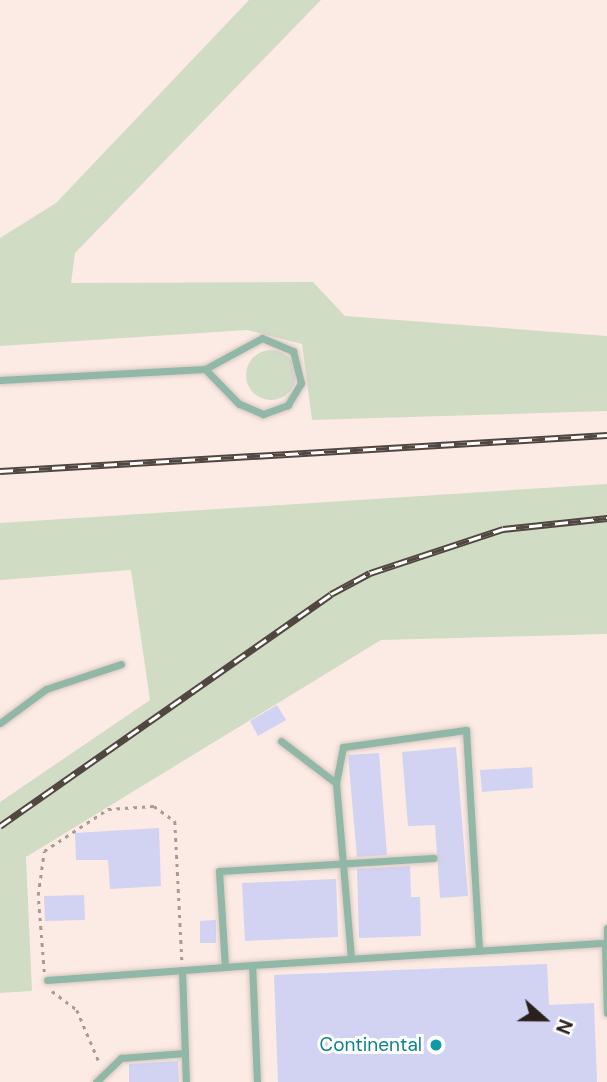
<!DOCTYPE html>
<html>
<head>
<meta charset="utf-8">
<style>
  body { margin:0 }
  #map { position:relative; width:607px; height:1082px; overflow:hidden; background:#fcebe4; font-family:"DM Sans",sans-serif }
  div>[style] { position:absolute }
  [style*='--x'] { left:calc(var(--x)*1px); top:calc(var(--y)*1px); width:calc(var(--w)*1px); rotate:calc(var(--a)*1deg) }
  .green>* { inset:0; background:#d1dcc5 }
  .round { border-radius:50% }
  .building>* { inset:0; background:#d2d2f3 }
  .path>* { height:2.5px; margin-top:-1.25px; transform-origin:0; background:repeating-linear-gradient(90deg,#a89a94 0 3.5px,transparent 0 8.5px) }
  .roads { filter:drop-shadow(0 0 2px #d6c7c0) drop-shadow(0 0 2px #d6c7c0) }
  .lane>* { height:7px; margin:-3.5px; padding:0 3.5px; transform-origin:3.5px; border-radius:3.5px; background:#91b7a7 }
  .rail>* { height:7px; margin-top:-3.5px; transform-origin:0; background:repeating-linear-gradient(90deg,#fff 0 13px,#524641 0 26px); box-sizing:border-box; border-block:2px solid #524641 }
  .dots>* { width:19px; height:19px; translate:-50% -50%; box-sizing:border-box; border:4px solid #fff; border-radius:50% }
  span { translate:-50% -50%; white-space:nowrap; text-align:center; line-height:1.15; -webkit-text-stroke:6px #fff; paint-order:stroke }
  .culture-label { font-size:19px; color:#0d838f }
  .right { translate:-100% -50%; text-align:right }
  .north { position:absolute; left:509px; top:984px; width:70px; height:70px; -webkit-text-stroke:5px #fff; paint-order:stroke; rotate:111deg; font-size:19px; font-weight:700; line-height:28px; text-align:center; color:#2b211c }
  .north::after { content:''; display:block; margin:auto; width:24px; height:32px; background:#2b211c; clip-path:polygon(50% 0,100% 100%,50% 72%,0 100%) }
</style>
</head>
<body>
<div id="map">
  <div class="green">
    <div style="clip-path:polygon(249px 0,321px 0,75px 253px,71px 283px,313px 282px,345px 316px,607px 336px,607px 411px,312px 420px,302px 344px,247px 330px,0 346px,0 238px,56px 203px)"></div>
    <div class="round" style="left:246px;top:350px;width:50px;height:50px"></div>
    <div style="clip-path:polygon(607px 484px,607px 634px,381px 640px,26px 857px,32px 991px,0 993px,0 802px,150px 700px,131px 570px,0 580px,0 523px)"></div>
  </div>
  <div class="building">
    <div style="clip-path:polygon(277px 705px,286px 720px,258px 736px,250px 721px)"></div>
    <div style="clip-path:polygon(456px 747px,468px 896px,440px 898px,435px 825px,408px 826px,402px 752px)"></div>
    <div style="clip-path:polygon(379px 753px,387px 855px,357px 857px,348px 755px)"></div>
    <div style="clip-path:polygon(532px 767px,533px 788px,482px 792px,480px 770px)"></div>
    <div style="clip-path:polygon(159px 828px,161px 886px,110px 889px,108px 860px,76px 860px,75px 833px)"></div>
    <div style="clip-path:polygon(410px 866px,411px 897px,420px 897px,421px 936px,359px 938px,357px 869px)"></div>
    <div style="clip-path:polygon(336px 879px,338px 937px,245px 941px,242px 883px)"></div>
    <div style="clip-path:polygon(84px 895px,85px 920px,45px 921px,44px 896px)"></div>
    <div style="clip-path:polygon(216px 920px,216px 943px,200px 943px,200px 921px)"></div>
    <div style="clip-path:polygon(547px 964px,549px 1005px,594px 1003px,597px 1082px,278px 1082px,274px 975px)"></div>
    <div style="clip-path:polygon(178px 1061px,179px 1082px,129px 1082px,129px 1064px)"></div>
  </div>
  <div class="path">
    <div style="--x:44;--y:972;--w:77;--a:-94.5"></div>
    <div style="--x:38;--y:895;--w:44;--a:-82.2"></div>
    <div style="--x:44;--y:851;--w:77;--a:-33.3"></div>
    <div style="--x:108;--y:809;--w:46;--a:-3.7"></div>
    <div style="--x:154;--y:806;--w:26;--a:36"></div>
    <div style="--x:175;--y:821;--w:139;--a:87.1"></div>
    <div style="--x:52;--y:991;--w:31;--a:37"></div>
    <div style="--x:77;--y:1010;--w:59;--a:66.9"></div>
  </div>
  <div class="roads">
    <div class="lane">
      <div style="--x:0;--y:380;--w:205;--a:-3.1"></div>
      <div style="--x:205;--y:369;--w:65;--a:-28.5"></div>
      <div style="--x:262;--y:338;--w:34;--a:23"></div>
      <div style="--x:293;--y:351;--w:33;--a:76"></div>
      <div style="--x:301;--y:383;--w:26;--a:121"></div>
      <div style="--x:288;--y:405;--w:27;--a:160"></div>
      <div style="--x:263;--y:414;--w:26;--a:-157"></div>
      <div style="--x:239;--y:404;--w:49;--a:-134.2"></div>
      <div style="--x:0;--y:723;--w:57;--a:-36.5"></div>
      <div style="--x:46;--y:689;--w:79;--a:-18.4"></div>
      <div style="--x:281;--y:741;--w:69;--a:37.4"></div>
      <div style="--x:607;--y:928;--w:14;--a:90"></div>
      <div style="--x:351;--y:958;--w:176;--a:-94.9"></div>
      <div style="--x:336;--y:783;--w:37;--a:-79"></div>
      <div style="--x:343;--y:747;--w:124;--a:-7.9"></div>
      <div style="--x:466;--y:730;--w:221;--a:86.6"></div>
      <div style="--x:225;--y:967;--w:96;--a:-93.6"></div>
      <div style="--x:219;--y:871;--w:215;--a:-3.5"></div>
      <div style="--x:182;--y:970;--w:112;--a:88"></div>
      <div style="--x:47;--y:980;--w:206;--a:-4.2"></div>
      <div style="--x:96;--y:1082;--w:35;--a:-44"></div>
      <div style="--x:121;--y:1058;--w:64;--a:-4.5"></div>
      <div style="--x:257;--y:1082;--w:117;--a:-92.4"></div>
      <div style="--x:252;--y:965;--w:354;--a:-3.6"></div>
      <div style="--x:605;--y:943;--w:70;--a:88.4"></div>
    </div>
  </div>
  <div class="rail">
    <div style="--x:0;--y:471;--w:608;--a:-3.39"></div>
    <div style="--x:0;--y:826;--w:404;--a:-35"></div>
    <div style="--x:331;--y:594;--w:44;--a:-28.3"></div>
    <div style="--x:370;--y:573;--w:140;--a:-18.3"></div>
    <div style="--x:503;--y:529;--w:105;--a:-6"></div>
  </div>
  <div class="dots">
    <div style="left:436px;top:1045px;background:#0f9aa8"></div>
  </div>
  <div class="culture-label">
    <span class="right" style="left:422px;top:1045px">Continental</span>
  </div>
  <div class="north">N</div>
</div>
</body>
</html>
